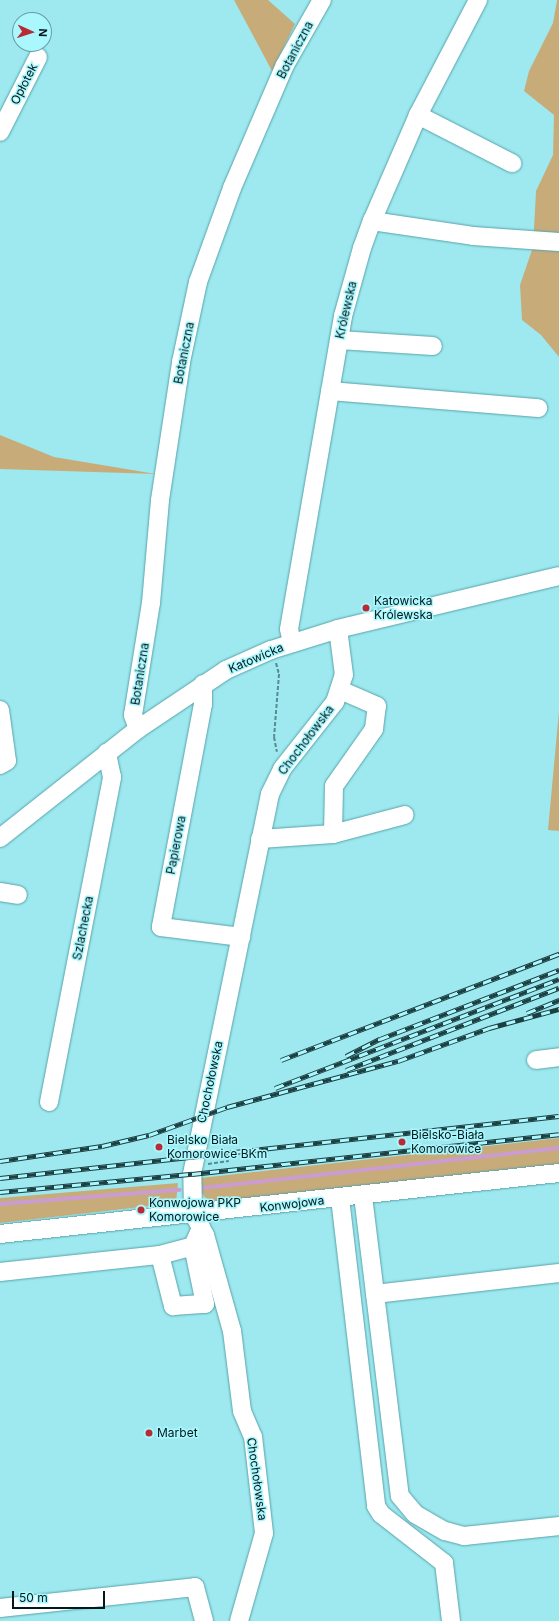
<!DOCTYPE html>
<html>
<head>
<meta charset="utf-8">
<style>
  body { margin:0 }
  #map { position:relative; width:559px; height:1621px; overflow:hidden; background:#9ee9f0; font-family:Inter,sans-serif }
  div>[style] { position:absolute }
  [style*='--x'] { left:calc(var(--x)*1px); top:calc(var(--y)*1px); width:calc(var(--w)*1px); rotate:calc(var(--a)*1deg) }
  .green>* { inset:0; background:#c7ac7a }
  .stream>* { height:3.5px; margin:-1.75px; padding:0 1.75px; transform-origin:1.75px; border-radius:1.75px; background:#cb9cd0 }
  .path>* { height:2px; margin-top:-1px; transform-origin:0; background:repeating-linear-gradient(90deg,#568b90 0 4px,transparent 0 6px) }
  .roads { filter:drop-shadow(0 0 1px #58a3aa) drop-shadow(0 0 1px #58a3aa) }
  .minor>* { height:18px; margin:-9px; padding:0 9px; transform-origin:9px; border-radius:9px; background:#fff }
  .rail>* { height:4.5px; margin-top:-2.25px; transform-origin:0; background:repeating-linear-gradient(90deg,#abf7fe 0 9px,#1c3f41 0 18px); box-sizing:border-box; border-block:1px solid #1c3f41 }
  .dots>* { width:11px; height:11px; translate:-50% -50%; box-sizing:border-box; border:2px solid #abf7fe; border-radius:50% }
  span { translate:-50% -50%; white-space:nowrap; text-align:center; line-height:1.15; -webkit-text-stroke:3px #abf7fe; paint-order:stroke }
  .street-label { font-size:12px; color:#00191b }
  .poi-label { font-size:12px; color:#00191b }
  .left { translate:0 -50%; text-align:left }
  .north { position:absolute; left:12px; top:12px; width:40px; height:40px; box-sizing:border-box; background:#abf7fe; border:1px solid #679ea3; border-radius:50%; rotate:93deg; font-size:11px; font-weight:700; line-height:16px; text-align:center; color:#00191b }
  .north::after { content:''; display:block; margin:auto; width:14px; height:18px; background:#ba2a34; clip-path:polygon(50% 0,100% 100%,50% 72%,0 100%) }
  .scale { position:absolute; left:12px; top:1591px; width:93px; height:18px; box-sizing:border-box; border:2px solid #00191b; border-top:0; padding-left:5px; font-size:12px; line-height:14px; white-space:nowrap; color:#00191b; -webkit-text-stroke:3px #abf7fe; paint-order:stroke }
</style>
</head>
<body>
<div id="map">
  <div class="green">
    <div style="clip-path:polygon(234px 0,268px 0,295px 24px,272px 71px)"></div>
    <div style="clip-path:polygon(557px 0,559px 0,559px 357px,541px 335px,522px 320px,520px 285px,533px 247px,536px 191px,553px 155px,554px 115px,524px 91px,529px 71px,553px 23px)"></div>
    <div style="clip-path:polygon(0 435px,54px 457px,156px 474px,0 469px)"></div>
    <div style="clip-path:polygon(559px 711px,559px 831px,548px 830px)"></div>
    <div style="clip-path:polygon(559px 1138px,559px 1167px,219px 1205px,207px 1200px,202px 1193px,201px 1178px)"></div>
    <div style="clip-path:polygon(178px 1183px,176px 1203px,0 1223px,0 1198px)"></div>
  </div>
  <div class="stream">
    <div style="--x:203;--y:1188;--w:358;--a:-6.4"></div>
    <div style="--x:0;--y:1204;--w:180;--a:-4.5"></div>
  </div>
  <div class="path">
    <div style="--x:276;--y:663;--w:11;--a:75"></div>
    <div style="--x:279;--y:674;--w:63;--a:94.5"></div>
    <div style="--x:274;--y:737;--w:15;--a:79"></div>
    <div style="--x:208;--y:1164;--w:21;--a:-8"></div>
  </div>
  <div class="roads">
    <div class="minor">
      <div style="--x:418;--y:115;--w:106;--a:27.1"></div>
      <div style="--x:0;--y:132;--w:84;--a:-63.1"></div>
      <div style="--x:372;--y:221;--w:102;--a:8.4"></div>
      <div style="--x:473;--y:236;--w:86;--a:4"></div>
      <div style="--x:339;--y:340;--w:94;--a:3.7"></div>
      <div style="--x:330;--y:391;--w:209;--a:4.7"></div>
      <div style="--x:292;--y:643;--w:14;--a:-102"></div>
      <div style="--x:289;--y:629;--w:318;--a:-80.2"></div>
      <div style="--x:343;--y:316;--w:71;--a:-74.4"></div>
      <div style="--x:362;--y:248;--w:29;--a:-70"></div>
      <div style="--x:372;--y:221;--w:116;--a:-66.5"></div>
      <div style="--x:418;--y:115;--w:130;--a:-62.4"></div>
      <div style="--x:203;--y:684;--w:20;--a:90"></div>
      <div style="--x:203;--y:704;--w:227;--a:100.7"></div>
      <div style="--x:161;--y:927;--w:81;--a:7.1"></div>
      <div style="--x:0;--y:710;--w:51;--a:82.2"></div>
      <div style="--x:7;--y:761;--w:8;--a:150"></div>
      <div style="--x:138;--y:729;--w:15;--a:-110"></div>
      <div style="--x:133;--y:715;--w:113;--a:-80.9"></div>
      <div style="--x:151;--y:603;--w:103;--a:-85"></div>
      <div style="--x:160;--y:500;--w:140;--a:-81.3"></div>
      <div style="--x:181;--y:362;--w:82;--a:-78"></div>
      <div style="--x:198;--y:282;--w:100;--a:-70.1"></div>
      <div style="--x:232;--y:188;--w:134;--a:-66.7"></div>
      <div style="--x:285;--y:65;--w:75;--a:-60.4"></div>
      <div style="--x:333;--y:834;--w:74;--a:-14.8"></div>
      <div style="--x:0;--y:838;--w:176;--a:-38.3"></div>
      <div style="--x:138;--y:729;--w:106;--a:-33.8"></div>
      <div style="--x:226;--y:670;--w:49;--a:-24"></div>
      <div style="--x:271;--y:650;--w:70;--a:-17.4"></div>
      <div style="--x:338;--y:629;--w:227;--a:-13.5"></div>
      <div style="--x:260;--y:839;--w:73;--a:-3.9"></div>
      <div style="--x:333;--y:834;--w:48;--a:-88.8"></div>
      <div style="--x:334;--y:786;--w:70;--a:-54.9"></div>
      <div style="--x:374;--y:729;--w:23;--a:-83"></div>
      <div style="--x:377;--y:706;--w:40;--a:-156.6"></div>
      <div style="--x:0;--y:892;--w:18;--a:9"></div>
      <div style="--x:536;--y:1060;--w:23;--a:-7"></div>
      <div style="--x:49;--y:1102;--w:331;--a:-79"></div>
      <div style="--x:112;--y:777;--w:25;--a:-102"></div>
      <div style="--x:363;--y:1196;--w:302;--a:83"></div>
      <div style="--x:400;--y:1496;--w:23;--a:50"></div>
      <div style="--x:415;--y:1514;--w:34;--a:30"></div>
      <div style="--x:445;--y:1531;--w:20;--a:15"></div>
      <div style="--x:464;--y:1536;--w:96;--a:-6"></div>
      <div style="--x:340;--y:1198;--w:310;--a:83.3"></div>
      <div style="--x:376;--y:1506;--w:9;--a:58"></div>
      <div style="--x:381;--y:1514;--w:80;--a:37.9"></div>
      <div style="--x:444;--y:1563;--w:58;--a:83.1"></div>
      <div style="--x:0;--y:1234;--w:562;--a:-6.23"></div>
      <div style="--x:160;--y:1255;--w:53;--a:75.7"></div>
      <div style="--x:173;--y:1306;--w:32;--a:-4"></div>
      <div style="--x:205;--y:1304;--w:59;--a:-101.7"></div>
      <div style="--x:0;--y:1272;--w:161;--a:-6.1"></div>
      <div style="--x:160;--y:1255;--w:34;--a:-15"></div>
      <div style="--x:193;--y:1246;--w:20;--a:-66"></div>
      <div style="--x:375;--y:1294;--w:185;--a:-6.5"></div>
      <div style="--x:0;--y:1608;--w:196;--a:-6.1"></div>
      <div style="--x:195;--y:1587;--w:35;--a:75"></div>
      <div style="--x:239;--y:1621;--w:91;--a:-74.1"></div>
      <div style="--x:264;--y:1533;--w:97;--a:-96.5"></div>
      <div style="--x:253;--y:1437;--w:28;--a:-113"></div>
      <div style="--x:242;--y:1411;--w:81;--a:-97.1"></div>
      <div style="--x:232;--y:1331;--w:100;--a:-105.7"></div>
      <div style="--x:205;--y:1235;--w:25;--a:-119"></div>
      <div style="--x:193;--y:1213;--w:39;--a:-91"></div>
      <div style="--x:192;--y:1174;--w:388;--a:-78.4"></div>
      <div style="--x:270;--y:794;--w:28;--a:-64"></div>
      <div style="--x:282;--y:769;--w:85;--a:-51.7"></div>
      <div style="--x:335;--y:702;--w:28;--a:-72"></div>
      <div style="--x:344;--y:675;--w:46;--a:-97.4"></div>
    </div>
  </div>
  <div class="rail">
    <div style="--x:527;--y:1013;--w:35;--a:-22"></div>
    <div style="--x:346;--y:1056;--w:38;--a:-27"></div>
    <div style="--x:380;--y:1039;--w:192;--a:-21.1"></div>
    <div style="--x:281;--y:1060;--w:298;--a:-20.9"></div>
    <div style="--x:346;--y:1070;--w:228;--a:-21.1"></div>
    <div style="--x:275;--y:1088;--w:304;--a:-21"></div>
    <div style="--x:0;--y:1161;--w:103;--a:-8.4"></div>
    <div style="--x:102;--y:1146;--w:48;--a:-13.2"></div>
    <div style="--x:149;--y:1135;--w:83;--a:-19.7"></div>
    <div style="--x:227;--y:1107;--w:177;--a:-15.1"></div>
    <div style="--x:398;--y:1061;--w:97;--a:-19.9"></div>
    <div style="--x:489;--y:1028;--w:73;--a:-15.2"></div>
    <div style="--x:0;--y:1178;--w:562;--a:-6.33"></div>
    <div style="--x:0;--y:1192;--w:193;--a:-5.4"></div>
    <div style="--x:192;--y:1174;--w:369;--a:-6.2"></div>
  </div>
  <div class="dots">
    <div style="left:366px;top:608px;background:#ba2a34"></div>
    <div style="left:402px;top:1142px;background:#ba2a34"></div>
    <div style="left:159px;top:1147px;background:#ba2a34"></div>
    <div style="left:141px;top:1210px;background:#ba2a34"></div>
    <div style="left:149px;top:1433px;background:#ba2a34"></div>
  </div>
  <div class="street-label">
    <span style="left:295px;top:50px;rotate:-62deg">Botaniczna</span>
    <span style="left:24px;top:84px;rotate:-63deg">Opłotek</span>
    <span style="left:346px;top:310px;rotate:-77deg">Królewska</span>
    <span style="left:184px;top:353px;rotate:-79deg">Botaniczna</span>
    <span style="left:256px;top:658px;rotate:-23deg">Katowicka</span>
    <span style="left:140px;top:674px;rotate:-81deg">Botaniczna</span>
    <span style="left:306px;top:740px;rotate:-53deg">Chochołowska</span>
    <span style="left:176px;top:845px;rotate:-79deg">Papierowa</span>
    <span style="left:83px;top:928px;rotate:-79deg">Szlachecka</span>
    <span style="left:210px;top:1082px;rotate:-78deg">Chochołowska</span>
    <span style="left:292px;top:1204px;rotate:-7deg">Konwojowa</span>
    <span style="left:257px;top:1479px;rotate:82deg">Chochołowska</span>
  </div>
  <div class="poi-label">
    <span class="left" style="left:374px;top:608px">Katowicka<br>Królewska</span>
    <span class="left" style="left:411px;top:1142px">Bielsko-Biała<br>Komorowice</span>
    <span class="left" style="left:167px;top:1147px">Bielsko Biała<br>Komorowice BKm</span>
    <span class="left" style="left:149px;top:1210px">Konwojowa PKP<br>Komorowice</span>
    <span class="left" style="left:157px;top:1433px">Marbet</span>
  </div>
  <div class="north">N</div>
  <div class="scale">50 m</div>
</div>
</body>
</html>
